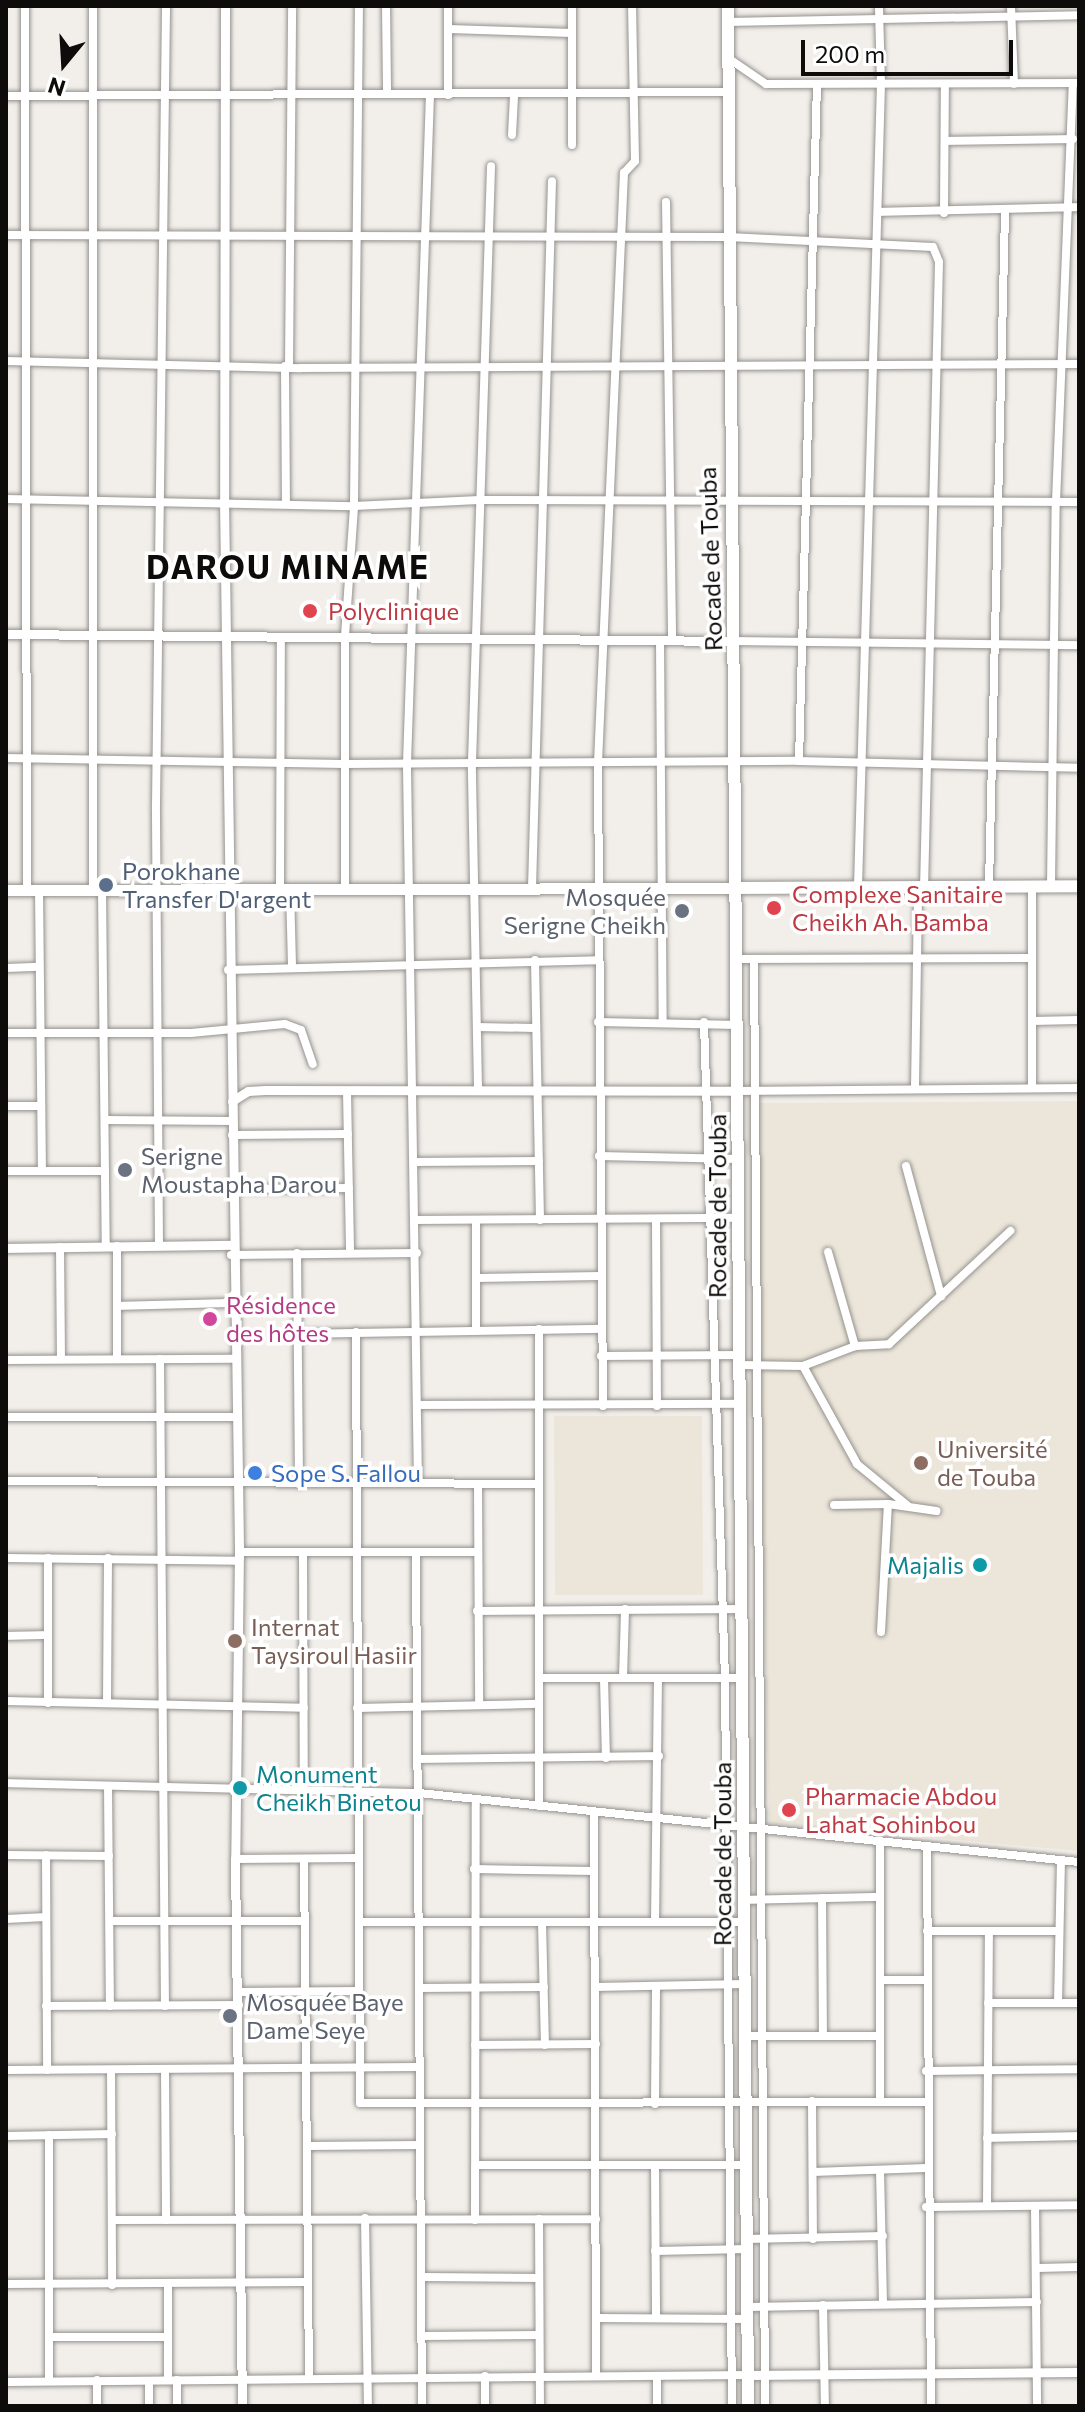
<!DOCTYPE html>
<html>
<head>
<meta charset="utf-8">
<style>
  body { margin:0 }
  #map { position:relative; width:1085px; height:2412px; overflow:hidden; background:#f2efeb; font-family:Commissioner,sans-serif }
  div>[style] { position:absolute }
  [style*='--x'] { left:calc(var(--x)*1px); top:calc(var(--y)*1px); width:calc(var(--w)*1px); rotate:calc(var(--a)*1deg) }
  .built>* { inset:0; background:#ece6da }
  .roads { filter:drop-shadow(0 0 2px #95928e) drop-shadow(0 0 2px #95928e) }
  .minor>* { height:8px; margin:-4px; padding:0 4px; transform-origin:4px; border-radius:4px; background:#fff }
  .tertiary>* { height:9px; margin:-4.5px; padding:0 4.5px; transform-origin:4.5px; border-radius:4.5px; background:#fff }
  .secondary>* { height:11px; margin:-5.5px; padding:0 5.5px; transform-origin:5.5px; border-radius:5.5px; background:#fff }
  .primary>* { height:12px; margin:-6px; padding:0 6px; transform-origin:6px; border-radius:6px; background:#fff }
  .dots>* { width:22px; height:22px; translate:-50% -50%; box-sizing:border-box; border:4px solid #fff; border-radius:50% }
  span { translate:-50% -50%; white-space:nowrap; text-align:center; line-height:1.15; -webkit-text-stroke:7px #fff; paint-order:stroke }
  .street-label { font-size:24px; color:#0d0c0b }
  .health-label { font-size:24px; color:#be3a42 }
  .left { translate:0 -50%; text-align:left }
  .service-label { font-size:24px; color:#4e5e75 }
  .worship-label { font-size:24px; color:#5b616d }
  .right { translate:-100% -50%; text-align:right }
  .hotel-label { font-size:24px; color:#b23c85 }
  .education-label { font-size:24px; color:#785e54 }
  .shop-label { font-size:24px; color:#366cbe }
  .culture-label { font-size:24px; color:#0d838f }
  .district-label { font-size:32px; color:#0d0c0b; font-weight:700; letter-spacing:2px }
  .frame { position:absolute; inset:0; border:8px solid #0d0c0b; pointer-events:none }
  .north { position:absolute; left:24px; top:24px; width:80px; height:80px; -webkit-text-stroke:6px #fff; paint-order:stroke; rotate:198deg; font-size:22px; font-weight:700; line-height:32px; text-align:center; color:#0d0c0b }
  .north::after { content:''; display:block; margin:auto; width:28px; height:36px; background:#0d0c0b; clip-path:polygon(50% 0,100% 100%,50% 72%,0 100%) }
  .scale { position:absolute; left:801px; top:40px; width:212px; height:36px; box-sizing:border-box; border:4px solid #0d0c0b; border-top:0; padding-left:10px; font-size:24px; line-height:28px; white-space:nowrap; color:#0d0c0b; -webkit-text-stroke:6px #fff; paint-order:stroke }
</style>
</head>
<body>
<div id="map">
  <div class="built">
    <div style="clip-path:polygon(1079px 1101px,1079px 1851px,769px 1823px,756px 1103px)"></div>
    <div style="clip-path:polygon(554px 1416px,702px 1416px,703px 1595px,555px 1595px)"></div>
  </div>
  <div class="roads">
    <div class="minor">
      <div style="--x:25;--y:6;--w:883;--a:89.87"></div>
      <div style="--x:386;--y:6;--w:88;--a:89.3"></div>
      <div style="--x:448;--y:6;--w:89;--a:90"></div>
      <div style="--x:572;--y:6;--w:139;--a:90"></div>
      <div style="--x:1011;--y:6;--w:78;--a:87.8"></div>
      <div style="--x:727;--y:22;--w:352;--a:-1.1"></div>
      <div style="--x:449;--y:29;--w:123;--a:1.9"></div>
      <div style="--x:728;--y:58;--w:46;--a:34.4"></div>
      <div style="--x:766;--y:84;--w:313;--a:-0.2"></div>
      <div style="--x:6;--y:96;--w:720;--a:-0.32"></div>
      <div style="--x:512;--y:135;--w:39;--a:-87"></div>
      <div style="--x:945;--y:141;--w:128;--a:-0.9"></div>
      <div style="--x:666;--y:202;--w:439;--a:89.2"></div>
      <div style="--x:878;--y:212;--w:201;--a:-1.4"></div>
      <div style="--x:944;--y:213;--w:128;--a:-89.6"></div>
      <div style="--x:6;--y:235;--w:722;--a:0.16"></div>
      <div style="--x:728;--y:237;--w:205;--a:2.8"></div>
      <div style="--x:933;--y:247;--w:16;--a:68"></div>
      <div style="--x:939;--y:262;--w:625;--a:91.37"></div>
      <div style="--x:6;--y:361;--w:295;--a:1.4"></div>
      <div style="--x:301;--y:368;--w:778;--a:-0.29"></div>
      <div style="--x:285;--y:366;--w:138;--a:89.6"></div>
      <div style="--x:289;--y:366;--w:360;--a:-89.5"></div>
      <div style="--x:6;--y:499;--w:348;--a:1.2"></div>
      <div style="--x:354;--y:506;--w:125;--a:-2.7"></div>
      <div style="--x:479;--y:500;--w:600;--a:0.19"></div>
      <div style="--x:660;--y:640;--w:382;--a:89.6"></div>
      <div style="--x:735;--y:641;--w:344;--a:0.7"></div>
      <div style="--x:6;--y:758;--w:338;--a:1"></div>
      <div style="--x:344;--y:764;--w:455;--a:-0.4"></div>
      <div style="--x:799;--y:761;--w:280;--a:1.4"></div>
      <div style="--x:799;--y:761;--w:677;--a:-88.48"></div>
      <div style="--x:989;--y:886;--w:675;--a:-88.64"></div>
      <div style="--x:1032;--y:886;--w:201;--a:90"></div>
      <div style="--x:1051;--y:886;--w:384;--a:-89.3"></div>
      <div style="--x:1056;--y:502;--w:419;--a:-87.7"></div>
      <div style="--x:858;--y:887;--w:803;--a:-88.36"></div>
      <div style="--x:881;--y:84;--w:78;--a:-91.5"></div>
      <div style="--x:280;--y:888;--w:251;--a:-89.8"></div>
      <div style="--x:532;--y:888;--w:707;--a:-88.38"></div>
      <div style="--x:39;--y:889;--w:282;--a:89.4"></div>
      <div style="--x:93;--y:889;--w:883;--a:-90"></div>
      <div style="--x:102;--y:889;--w:357;--a:89.4"></div>
      <div style="--x:290;--y:889;--w:76;--a:88.5"></div>
      <div style="--x:345;--y:889;--w:253;--a:-90"></div>
      <div style="--x:345;--y:636;--w:130;--a:-86"></div>
      <div style="--x:354;--y:506;--w:500;--a:-89.43"></div>
      <div style="--x:737;--y:959;--w:295;--a:-0.2"></div>
      <div style="--x:754;--y:959;--w:1447;--a:89.56"></div>
      <div style="--x:535;--y:960;--w:260;--a:88.9"></div>
      <div style="--x:6;--y:968;--w:33;--a:-2"></div>
      <div style="--x:228;--y:970;--w:370;--a:-1.5"></div>
      <div style="--x:1032;--y:1021;--w:47;--a:-1.2"></div>
      <div style="--x:598;--y:1022;--w:140;--a:1.2"></div>
      <div style="--x:704;--y:1022;--w:656;--a:88.17"></div>
      <div style="--x:725;--y:1678;--w:728;--a:89.45"></div>
      <div style="--x:477;--y:1027;--w:58;--a:1"></div>
      <div style="--x:6;--y:1033;--w:185;--a:0"></div>
      <div style="--x:191;--y:1033;--w:94;--a:-5.5"></div>
      <div style="--x:285;--y:1024;--w:17;--a:21"></div>
      <div style="--x:301;--y:1030;--w:36;--a:71"></div>
      <div style="--x:915;--y:1087;--w:200;--a:-89.1"></div>
      <div style="--x:478;--y:1088;--w:326;--a:-91.1"></div>
      <div style="--x:472;--y:762;--w:596;--a:-88.17"></div>
      <div style="--x:739;--y:1091;--w:340;--a:-0.5"></div>
      <div style="--x:347;--y:1092;--w:161;--a:88.9"></div>
      <div style="--x:6;--y:1106;--w:34;--a:0"></div>
      <div style="--x:106;--y:1120;--w:126;--a:0.5"></div>
      <div style="--x:232;--y:1135;--w:116;--a:-0.5"></div>
      <div style="--x:599;--y:1156;--w:140;--a:1.2"></div>
      <div style="--x:415;--y:1162;--w:124;--a:-0.5"></div>
      <div style="--x:906;--y:1166;--w:135;--a:74.9"></div>
      <div style="--x:6;--y:1171;--w:99;--a:0"></div>
      <div style="--x:232;--y:1189;--w:117;--a:-0.5"></div>
      <div style="--x:656;--y:1219;--w:187;--a:89.7"></div>
      <div style="--x:417;--y:1220;--w:322;--a:-0.4"></div>
      <div style="--x:159;--y:1245;--w:440;--a:-90.4"></div>
      <div style="--x:156;--y:805;--w:799;--a:-89.28"></div>
      <div style="--x:117;--y:1246;--w:113;--a:90"></div>
      <div style="--x:60;--y:1247;--w:111;--a:89.5"></div>
      <div style="--x:828;--y:1252;--w:98;--a:74"></div>
      <div style="--x:297;--y:1253;--w:231;--a:89.5"></div>
      <div style="--x:231;--y:1255;--w:186;--a:-0.6"></div>
      <div style="--x:477;--y:1278;--w:123;--a:-0.9"></div>
      <div style="--x:118;--y:1306;--w:116;--a:-1.5"></div>
      <div style="--x:539;--y:1329;--w:477;--a:90"></div>
      <div style="--x:476;--y:1330;--w:109;--a:-90"></div>
      <div style="--x:356;--y:1332;--w:771;--a:89.7"></div>
      <div style="--x:360;--y:2103;--w:566;--a:-0.1"></div>
      <div style="--x:300;--y:1334;--w:301;--a:-1"></div>
      <div style="--x:601;--y:1356;--w:139;--a:-0.4"></div>
      <div style="--x:160;--y:1359;--w:647;--a:89.56"></div>
      <div style="--x:6;--y:1360;--w:228;--a:-0.3"></div>
      <div style="--x:740;--y:1365;--w:63;--a:0.9"></div>
      <div style="--x:803;--y:1366;--w:56;--a:-21"></div>
      <div style="--x:855;--y:1346;--w:34;--a:-3"></div>
      <div style="--x:889;--y:1344;--w:166;--a:-43"></div>
      <div style="--x:803;--y:1366;--w:112;--a:61.1"></div>
      <div style="--x:857;--y:1464;--w:65;--a:39.4"></div>
      <div style="--x:417;--y:1405;--w:324;--a:-0.2"></div>
      <div style="--x:603;--y:1406;--w:643;--a:-90.45"></div>
      <div style="--x:598;--y:763;--w:591;--a:-87.48"></div>
      <div style="--x:624;--y:173;--w:16;--a:-47"></div>
      <div style="--x:635;--y:161;--w:155;--a:-91.1"></div>
      <div style="--x:6;--y:1417;--w:231;--a:0"></div>
      <div style="--x:6;--y:1481;--w:533;--a:0.32"></div>
      <div style="--x:418;--y:1483;--w:720;--a:-90.88"></div>
      <div style="--x:407;--y:763;--w:668;--a:-88.03"></div>
      <div style="--x:478;--y:1484;--w:221;--a:89.7"></div>
      <div style="--x:834;--y:1505;--w:54;--a:-1.1"></div>
      <div style="--x:888;--y:1504;--w:49;--a:8.3"></div>
      <div style="--x:239;--y:1552;--w:239;--a:0"></div>
      <div style="--x:416;--y:1553;--w:853;--a:89.6"></div>
      <div style="--x:303;--y:1554;--w:233;--a:89.8"></div>
      <div style="--x:6;--y:1558;--w:232;--a:0.7"></div>
      <div style="--x:477;--y:1611;--w:265;--a:-0.4"></div>
      <div style="--x:881;--y:1632;--w:128;--a:-86.9"></div>
      <div style="--x:6;--y:1636;--w:42;--a:-1.4"></div>
      <div style="--x:539;--y:1678;--w:203;--a:0"></div>
      <div style="--x:604;--y:1678;--w:80;--a:88.6"></div>
      <div style="--x:623;--y:1678;--w:69;--a:-88.3"></div>
      <div style="--x:6;--y:1701;--w:298;--a:1.3"></div>
      <div style="--x:107;--y:1702;--w:144;--a:-89.6"></div>
      <div style="--x:48;--y:1703;--w:145;--a:-90"></div>
      <div style="--x:357;--y:1708;--w:182;--a:-1.3"></div>
      <div style="--x:419;--y:1759;--w:240;--a:-0.7"></div>
      <div style="--x:6;--y:1783;--w:413;--a:1.4"></div>
      <div style="--x:419;--y:1793;--w:664;--a:5.97"></div>
      <div style="--x:108;--y:1786;--w:220;--a:89.5"></div>
      <div style="--x:594;--y:1812;--w:564;--a:89.8"></div>
      <div style="--x:880;--y:1843;--w:258;--a:90"></div>
      <div style="--x:927;--y:1847;--w:559;--a:89.59"></div>
      <div style="--x:6;--y:1855;--w:103;--a:0.6"></div>
      <div style="--x:46;--y:1855;--w:215;--a:89.7"></div>
      <div style="--x:235;--y:1859;--w:123;--a:-0.5"></div>
      <div style="--x:304;--y:1859;--w:520;--a:89.45"></div>
      <div style="--x:474;--y:1869;--w:120;--a:1"></div>
      <div style="--x:822;--y:1898;--w:138;--a:89.6"></div>
      <div style="--x:744;--y:1900;--w:136;--a:-1.3"></div>
      <div style="--x:6;--y:1919;--w:40;--a:-2.9"></div>
      <div style="--x:110;--y:1921;--w:195;--a:0"></div>
      <div style="--x:359;--y:1922;--w:386;--a:0"></div>
      <div style="--x:655;--y:1922;--w:244;--a:-89.3"></div>
      <div style="--x:542;--y:1923;--w:122;--a:88.6"></div>
      <div style="--x:927;--y:1931;--w:132;--a:0"></div>
      <div style="--x:880;--y:1980;--w:46;--a:0"></div>
      <div style="--x:595;--y:1987;--w:150;--a:-1.1"></div>
      <div style="--x:420;--y:1988;--w:124;--a:-0.5"></div>
      <div style="--x:239;--y:1992;--w:119;--a:-0.5"></div>
      <div style="--x:988;--y:2003;--w:91;--a:0"></div>
      <div style="--x:1058;--y:2003;--w:143;--a:-88.8"></div>
      <div style="--x:46;--y:2006;--w:193;--a:-0.3"></div>
      <div style="--x:745;--y:2036;--w:135;--a:0"></div>
      <div style="--x:475;--y:2045;--w:121;--a:-0.5"></div>
      <div style="--x:165;--y:2069;--w:151;--a:89.6"></div>
      <div style="--x:6;--y:2070;--w:414;--a:-0.4"></div>
      <div style="--x:111;--y:2070;--w:215;--a:89.7"></div>
      <div style="--x:926;--y:2071;--w:153;--a:-0.7"></div>
      <div style="--x:812;--y:2101;--w:138;--a:89.6"></div>
      <div style="--x:655;--y:2104;--w:118;--a:-89.5"></div>
      <div style="--x:49;--y:2135;--w:246;--a:90"></div>
      <div style="--x:6;--y:2136;--w:106;--a:-1.1"></div>
      <div style="--x:987;--y:2138;--w:92;--a:-1.2"></div>
      <div style="--x:307;--y:2146;--w:113;--a:-0.5"></div>
      <div style="--x:476;--y:2165;--w:270;--a:0"></div>
      <div style="--x:655;--y:2166;--w:152;--a:89.6"></div>
      <div style="--x:880;--y:2170;--w:134;--a:88.7"></div>
      <div style="--x:813;--y:2172;--w:113;--a:-2"></div>
      <div style="--x:987;--y:2206;--w:275;--a:-89.6"></div>
      <div style="--x:1035;--y:2206;--w:200;--a:89.4"></div>
      <div style="--x:926;--y:2207;--w:153;--a:-0.7"></div>
      <div style="--x:365;--y:2218;--w:188;--a:89.1"></div>
      <div style="--x:539;--y:2219;--w:187;--a:89.7"></div>
      <div style="--x:112;--y:2220;--w:484;--a:-0.1"></div>
      <div style="--x:475;--y:2220;--w:421;--a:-89.9"></div>
      <div style="--x:747;--y:2239;--w:136;--a:-1.3"></div>
      <div style="--x:655;--y:2251;--w:92;--a:-1.2"></div>
      <div style="--x:1038;--y:2268;--w:41;--a:-1.4"></div>
      <div style="--x:422;--y:2277;--w:117;--a:0.5"></div>
      <div style="--x:6;--y:2284;--w:301;--a:-0.4"></div>
      <div style="--x:823;--y:2305;--w:101;--a:88.9"></div>
      <div style="--x:747;--y:2307;--w:290;--a:-1"></div>
      <div style="--x:596;--y:2318;--w:151;--a:0.4"></div>
      <div style="--x:423;--y:2336;--w:116;--a:-0.5"></div>
      <div style="--x:49;--y:2337;--w:119;--a:0"></div>
      <div style="--x:97;--y:2380;--w:26;--a:90"></div>
      <div style="--x:168;--y:2380;--w:95;--a:-90"></div>
      <div style="--x:6;--y:2382;--w:742;--a:-0.54"></div>
      <div style="--x:149;--y:2406;--w:25;--a:-90"></div>
      <div style="--x:177;--y:2406;--w:26;--a:-90"></div>
      <div style="--x:485;--y:2406;--w:30;--a:-90"></div>
      <div style="--x:657;--y:2406;--w:30;--a:-90"></div>
    </div>
    <div class="tertiary">
      <div style="--x:225;--y:6;--w:494;--a:90.1"></div>
      <div style="--x:224;--y:500;--w:1052;--a:89.18"></div>
      <div style="--x:239;--y:1552;--w:307;--a:90.7"></div>
      <div style="--x:235;--y:1859;--w:547;--a:89.27"></div>
      <div style="--x:6;--y:634;--w:729;--a:0.55"></div>
      <div style="--x:232;--y:1101;--w:19;--a:-32"></div>
      <div style="--x:248;--y:1091;--w:17;--a:-3"></div>
      <div style="--x:265;--y:1090;--w:474;--a:0.1"></div>
      <div style="--x:6;--y:1248;--w:225;--a:-0.8"></div>
      <div style="--x:748;--y:2375;--w:331;--a:-0.5"></div>
    </div>
    <div class="secondary">
      <div style="--x:6;--y:890;--w:732;--a:-0.16"></div>
    </div>
    <div class="primary">
      <div style="--x:728;--y:6;--w:2400;--a:89.52"></div>
      <div style="--x:738;--y:888;--w:341;--a:-0.3"></div>
    </div>
  </div>
  <div class="dots">
    <div style="left:310px;top:611px;background:#e0444e"></div>
    <div style="left:106px;top:885px;background:#5c6f8a"></div>
    <div style="left:774px;top:908px;background:#e0444e"></div>
    <div style="left:682px;top:911px;background:#6b7280"></div>
    <div style="left:125px;top:1170px;background:#6b7280"></div>
    <div style="left:210px;top:1319px;background:#d1479c"></div>
    <div style="left:921px;top:1463px;background:#8d6e63"></div>
    <div style="left:255px;top:1473px;background:#3f7fe0"></div>
    <div style="left:980px;top:1565px;background:#0f9aa8"></div>
    <div style="left:235px;top:1641px;background:#8d6e63"></div>
    <div style="left:240px;top:1788px;background:#0f9aa8"></div>
    <div style="left:789px;top:1810px;background:#e0444e"></div>
    <div style="left:230px;top:2016px;background:#6b7280"></div>
  </div>
  <div class="street-label">
    <span style="left:710px;top:559px;rotate:-92deg">Rocade de Touba</span>
    <span style="left:717px;top:1206px;rotate:-90deg">Rocade de Touba</span>
    <span style="left:722px;top:1854px;rotate:-90deg">Rocade de Touba</span>
  </div>
  <div class="health-label">
    <span class="left" style="left:328px;top:611px">Polyclinique</span>
    <span class="left" style="left:792px;top:908px">Complexe Sanitaire<br>Cheikh Ah. Bamba</span>
    <span class="left" style="left:805px;top:1810px">Pharmacie Abdou<br>Lahat Sohinbou</span>
  </div>
  <div class="service-label">
    <span class="left" style="left:122px;top:885px">Porokhane<br>Transfer D'argent</span>
  </div>
  <div class="worship-label">
    <span class="right" style="left:666px;top:911px">Mosquée<br>Serigne Cheikh</span>
    <span class="left" style="left:141px;top:1170px">Serigne<br>Moustapha Darou</span>
    <span class="left" style="left:246px;top:2016px">Mosquée Baye<br>Dame Seye</span>
  </div>
  <div class="hotel-label">
    <span class="left" style="left:226px;top:1319px">Résidence<br>des hôtes</span>
  </div>
  <div class="education-label">
    <span class="left" style="left:937px;top:1463px">Université<br>de Touba</span>
    <span class="left" style="left:251px;top:1641px">Internat<br>Taysiroul Hasiir</span>
  </div>
  <div class="shop-label">
    <span class="left" style="left:271px;top:1473px">Sope S. Fallou</span>
  </div>
  <div class="culture-label">
    <span class="right" style="left:964px;top:1565px">Majalis</span>
    <span class="left" style="left:256px;top:1788px">Monument<br>Cheikh Binetou</span>
  </div>
  <div class="district-label">
    <span style="left:288px;top:566px">DAROU MINAME</span>
  </div>
  <div class="frame"></div>
  <div class="north">N</div>
  <div class="scale">200 m</div>
</div>
</body>
</html>
